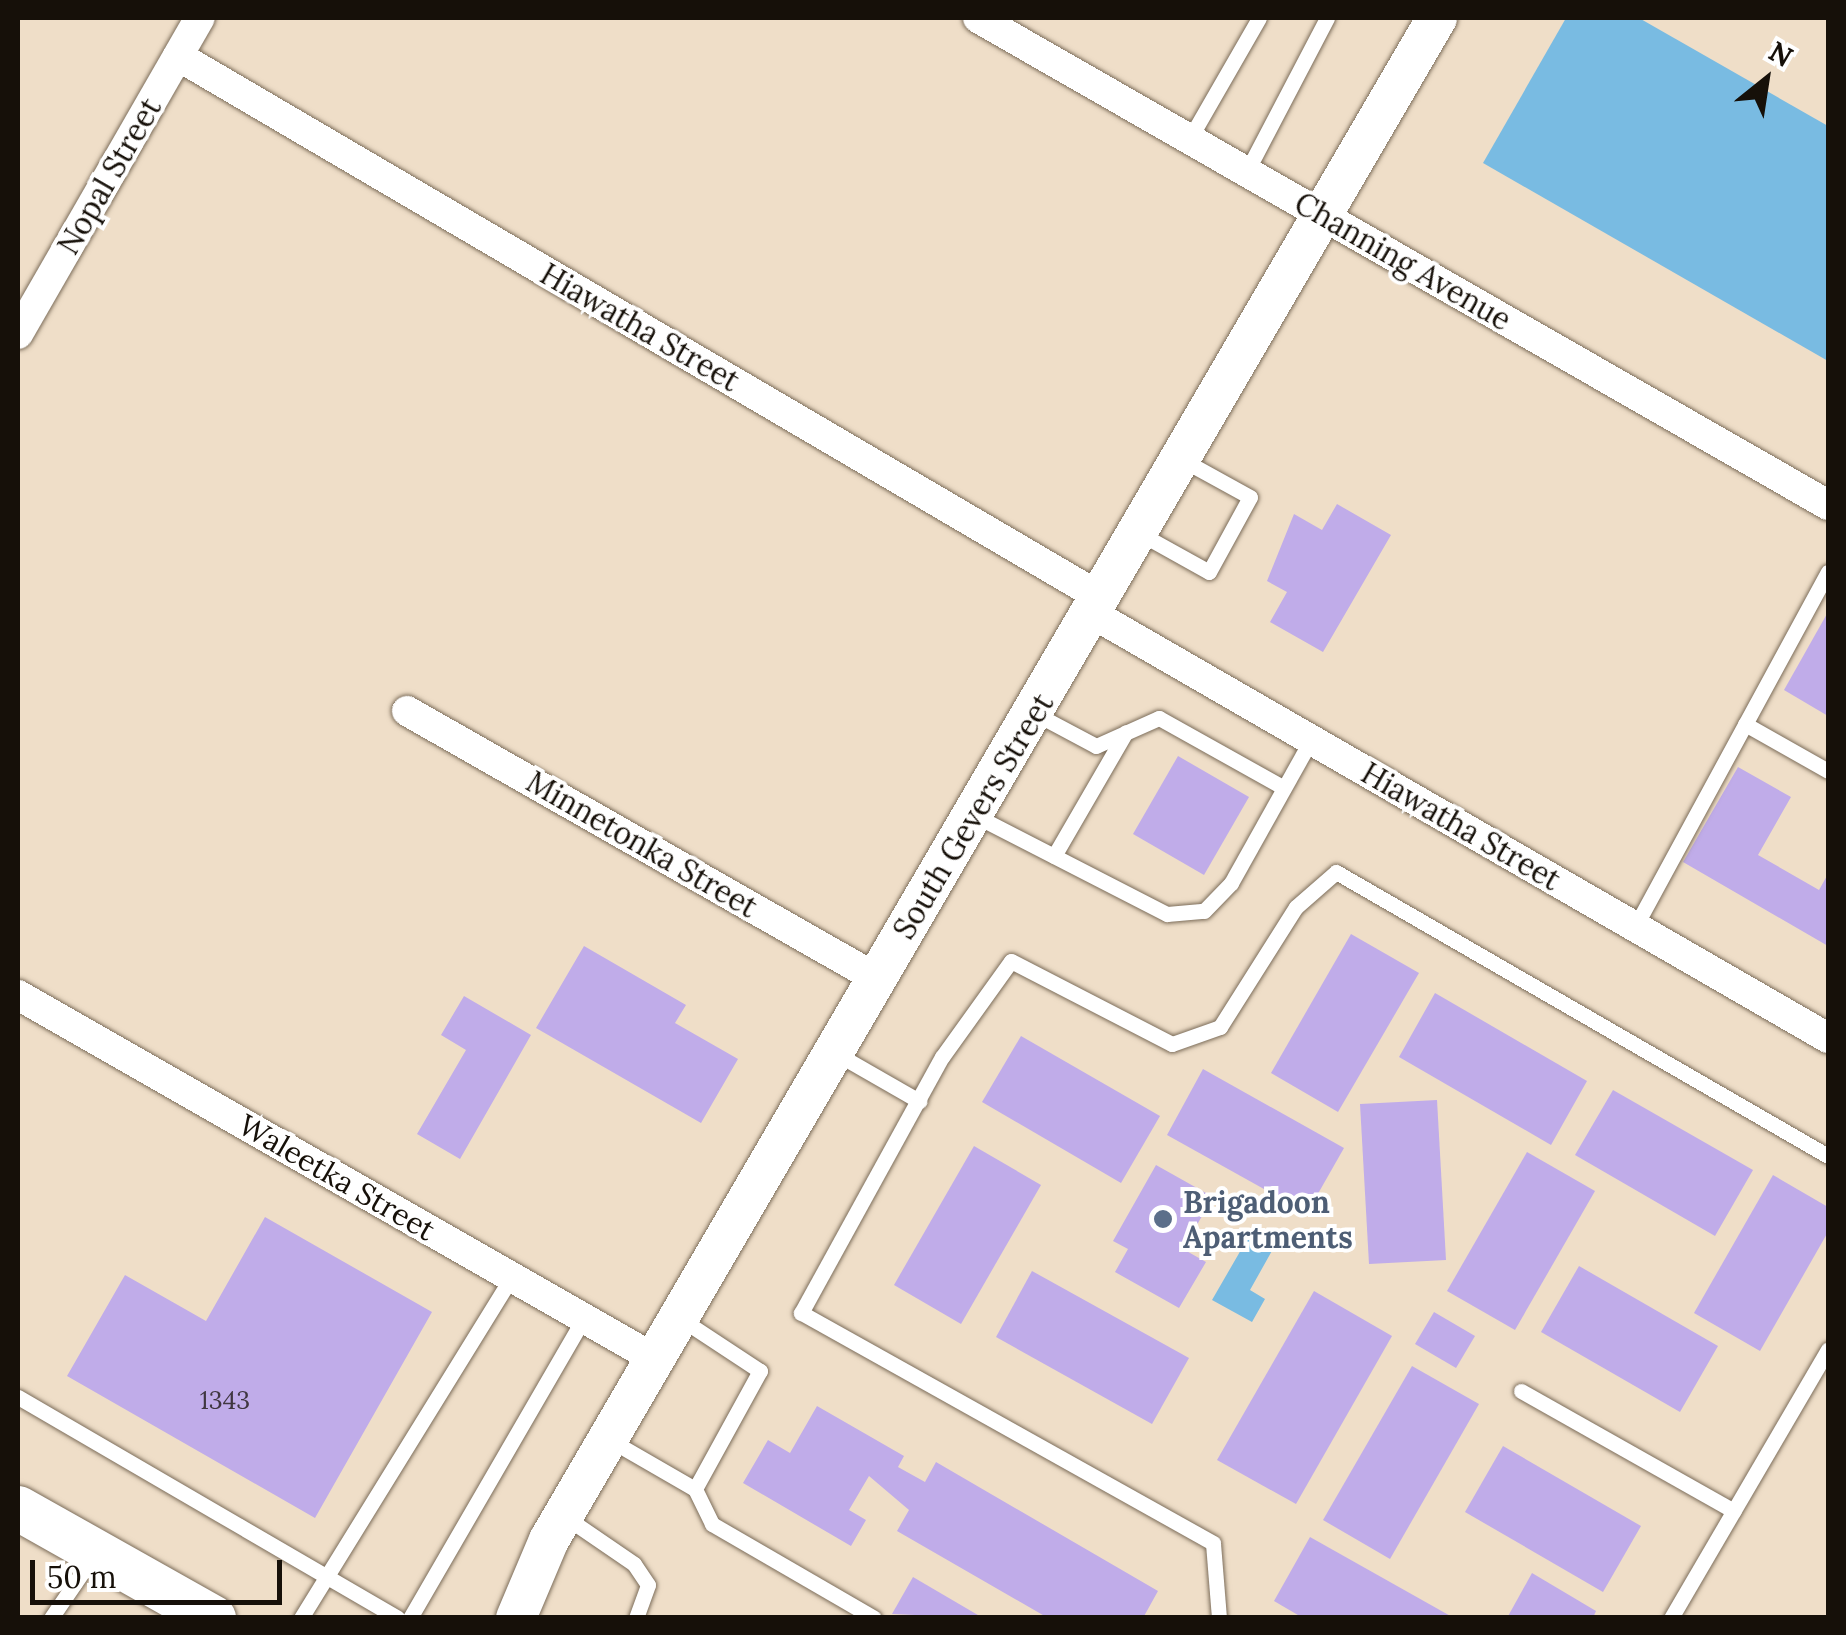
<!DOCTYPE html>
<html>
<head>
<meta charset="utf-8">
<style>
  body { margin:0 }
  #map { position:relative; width:1846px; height:1635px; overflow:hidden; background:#efdec8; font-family:Lora,serif }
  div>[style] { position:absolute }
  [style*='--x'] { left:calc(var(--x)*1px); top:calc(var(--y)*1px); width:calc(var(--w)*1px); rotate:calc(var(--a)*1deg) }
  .water>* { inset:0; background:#79bbe2 }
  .building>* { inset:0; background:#c0ace9 }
  .roads { filter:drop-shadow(0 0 2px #7c6d5a) drop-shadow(0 0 2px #7c6d5a) }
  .service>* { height:15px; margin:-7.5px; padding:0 7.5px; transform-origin:7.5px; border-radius:7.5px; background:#fff }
  .minor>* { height:30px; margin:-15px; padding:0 15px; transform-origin:15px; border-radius:15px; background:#fff }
  .tertiary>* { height:40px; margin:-20px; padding:0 20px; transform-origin:20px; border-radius:20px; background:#fff }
  .secondary>* { height:45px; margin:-22.5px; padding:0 22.5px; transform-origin:22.5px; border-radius:22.5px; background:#fff }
  .dots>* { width:28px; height:28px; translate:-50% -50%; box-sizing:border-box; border:5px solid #fff; border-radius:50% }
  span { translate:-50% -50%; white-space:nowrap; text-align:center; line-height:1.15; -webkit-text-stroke:8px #fff; paint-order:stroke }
  .number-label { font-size:25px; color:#403741 }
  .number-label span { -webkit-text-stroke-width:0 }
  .street-label { font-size:30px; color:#161009 }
  .service-label { font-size:30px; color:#4e5e75; font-weight:700 }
  .left { translate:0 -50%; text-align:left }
  .frame { position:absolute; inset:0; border:20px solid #161009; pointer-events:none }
  .north { position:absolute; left:1716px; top:30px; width:100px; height:100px; -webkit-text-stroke:8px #fff; paint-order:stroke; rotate:30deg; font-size:28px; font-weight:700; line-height:40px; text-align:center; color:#161009 }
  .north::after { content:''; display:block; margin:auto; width:35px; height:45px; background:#161009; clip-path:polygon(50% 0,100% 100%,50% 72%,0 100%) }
  .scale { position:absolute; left:30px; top:1560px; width:252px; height:45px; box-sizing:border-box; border:5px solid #161009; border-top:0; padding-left:12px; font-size:30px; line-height:35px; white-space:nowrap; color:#161009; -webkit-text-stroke:8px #fff; paint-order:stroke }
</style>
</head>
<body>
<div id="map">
  <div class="water">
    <div style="clip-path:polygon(1566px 18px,1639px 18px,1828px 126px,1828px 361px,1483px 163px)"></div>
    <div style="clip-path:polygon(1249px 1236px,1273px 1249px,1250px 1290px,1265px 1299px,1252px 1322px,1212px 1300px)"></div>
  </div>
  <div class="building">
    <div style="clip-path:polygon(1337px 504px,1391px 535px,1323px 652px,1270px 622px,1287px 592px,1267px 581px,1294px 514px,1322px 530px)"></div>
    <div style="clip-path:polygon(1828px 612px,1828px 716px,1784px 690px)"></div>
    <div style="clip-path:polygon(1178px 756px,1249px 797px,1204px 875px,1133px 834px)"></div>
    <div style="clip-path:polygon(1738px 767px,1791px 797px,1758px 855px,1819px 890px,1828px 874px,1828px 946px,1683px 862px)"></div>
    <div style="clip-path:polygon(1351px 934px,1419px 973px,1338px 1112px,1271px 1073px)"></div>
    <div style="clip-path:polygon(584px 946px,686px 1005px,675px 1023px,738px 1059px,701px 1123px,536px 1028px)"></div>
    <div style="clip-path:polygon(1435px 993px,1587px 1081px,1551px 1145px,1399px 1057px)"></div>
    <div style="clip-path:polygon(464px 996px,531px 1035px,460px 1159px,417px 1134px,466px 1050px,441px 1035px)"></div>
    <div style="clip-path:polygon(1021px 1036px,1160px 1116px,1121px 1183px,982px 1102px)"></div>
    <div style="clip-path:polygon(1203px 1069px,1344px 1148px,1307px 1213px,1167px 1135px)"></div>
    <div style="clip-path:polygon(1613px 1090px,1753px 1170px,1715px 1236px,1575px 1155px)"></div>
    <div style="clip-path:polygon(1437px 1100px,1446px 1260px,1369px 1264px,1360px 1104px)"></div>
    <div style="clip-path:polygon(974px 1146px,1041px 1185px,961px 1324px,894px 1285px)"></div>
    <div style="clip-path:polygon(1527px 1152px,1595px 1191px,1515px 1330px,1447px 1291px)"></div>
    <div style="clip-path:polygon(1156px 1165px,1213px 1197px,1183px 1249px,1206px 1262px,1179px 1308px,1115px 1272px,1128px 1249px,1113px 1241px)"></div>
    <div style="clip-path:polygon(1773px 1175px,1828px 1207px,1828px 1232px,1760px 1351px,1694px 1313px)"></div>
    <div style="clip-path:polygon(265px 1217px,432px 1312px,315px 1518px,67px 1376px,125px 1275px,206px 1321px)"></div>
    <div style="clip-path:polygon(1579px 1266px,1718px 1346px,1680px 1412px,1541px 1332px)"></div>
    <div style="clip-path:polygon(1032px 1271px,1189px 1358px,1152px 1424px,996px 1337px)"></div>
    <div style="clip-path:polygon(1314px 1291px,1392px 1336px,1296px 1504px,1217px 1460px)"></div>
    <div style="clip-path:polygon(1434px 1312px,1475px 1336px,1456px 1368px,1415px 1344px)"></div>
    <div style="clip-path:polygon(1412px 1366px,1479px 1404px,1390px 1559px,1323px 1520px)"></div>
    <div style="clip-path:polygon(817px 1406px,904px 1456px,898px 1467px,925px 1482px,936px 1462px,1158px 1591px,1143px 1618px,1048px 1618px,897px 1531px,909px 1510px,869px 1476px,849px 1510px,866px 1520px,851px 1546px,743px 1483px,768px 1440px,790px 1453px)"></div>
    <div style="clip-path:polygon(1503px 1446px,1641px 1526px,1603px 1592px,1465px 1512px)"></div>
    <div style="clip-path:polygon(1310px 1537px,1454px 1618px,1303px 1618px,1274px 1601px)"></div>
    <div style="clip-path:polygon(1532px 1573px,1596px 1611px,1593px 1618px,1507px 1618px)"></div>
    <div style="clip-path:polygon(913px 1577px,983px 1618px,892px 1614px)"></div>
  </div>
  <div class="roads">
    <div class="service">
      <div style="--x:1190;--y:138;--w:138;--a:-60.1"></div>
      <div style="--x:1247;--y:171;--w:173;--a:-62.4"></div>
      <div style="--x:1139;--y:533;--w:80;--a:29.1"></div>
      <div style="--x:1209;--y:572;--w:85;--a:-61.3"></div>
      <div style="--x:1250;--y:497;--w:79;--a:-151.2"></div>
      <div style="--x:1034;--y:713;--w:70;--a:28"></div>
      <div style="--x:1096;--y:746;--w:69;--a:-24"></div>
      <div style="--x:1159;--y:718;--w:143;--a:29.2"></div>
      <div style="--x:1745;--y:724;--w:95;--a:29.5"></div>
      <div style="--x:974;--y:815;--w:217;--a:27.2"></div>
      <div style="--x:1167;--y:914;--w:37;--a:-5"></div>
      <div style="--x:1204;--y:911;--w:39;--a:-46"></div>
      <div style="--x:1231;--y:883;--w:164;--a:-60.8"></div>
      <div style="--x:1054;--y:856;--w:143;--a:-59.9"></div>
      <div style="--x:1635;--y:927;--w:404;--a:-61.5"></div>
      <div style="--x:837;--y:1054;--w:95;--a:29.8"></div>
      <div style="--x:1521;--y:1391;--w:244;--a:29.4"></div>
      <div style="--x:18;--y:1397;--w:439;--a:30.2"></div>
      <div style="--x:610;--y:1440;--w:98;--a:30"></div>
      <div style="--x:695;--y:1489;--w:135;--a:-61.2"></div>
      <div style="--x:760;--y:1371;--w:95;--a:-146.6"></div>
      <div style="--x:695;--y:1489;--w:39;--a:64"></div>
      <div style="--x:712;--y:1524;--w:187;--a:30.1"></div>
      <div style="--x:564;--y:1516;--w:85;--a:34.4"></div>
      <div style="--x:634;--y:1564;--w:25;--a:56"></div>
      <div style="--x:648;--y:1585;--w:35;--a:110"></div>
      <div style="--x:51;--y:1618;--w:76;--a:-55.7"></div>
      <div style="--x:301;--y:1618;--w:401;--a:-58.3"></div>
      <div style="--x:410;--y:1618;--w:345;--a:-59.9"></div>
      <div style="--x:1219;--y:1618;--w:75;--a:-94.6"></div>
      <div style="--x:1213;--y:1543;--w:472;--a:-150.8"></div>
      <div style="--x:801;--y:1313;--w:292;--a:-61.2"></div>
      <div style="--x:942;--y:1057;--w:118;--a:-54.3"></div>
      <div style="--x:1011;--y:961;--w:181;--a:27.3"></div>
      <div style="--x:1172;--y:1044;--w:51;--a:-19.5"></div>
      <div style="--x:1220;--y:1027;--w:142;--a:-57.7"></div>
      <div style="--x:1296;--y:907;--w:53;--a:-41.2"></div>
      <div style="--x:1336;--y:872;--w:568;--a:30"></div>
      <div style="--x:1671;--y:1618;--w:311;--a:-59.7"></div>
    </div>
    <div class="minor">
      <div style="--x:978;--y:18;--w:980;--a:29.81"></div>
      <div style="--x:178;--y:56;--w:1071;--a:30.4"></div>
      <div style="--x:18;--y:334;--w:365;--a:-60.1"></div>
      <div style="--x:1093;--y:614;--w:849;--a:29.98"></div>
      <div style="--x:407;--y:711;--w:540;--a:29.65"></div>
      <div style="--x:18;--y:995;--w:736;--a:29.74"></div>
    </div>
    <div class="tertiary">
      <div style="--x:516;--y:1618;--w:85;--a:-67.1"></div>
      <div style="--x:549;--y:1540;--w:1762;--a:-59.74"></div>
    </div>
    <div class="secondary">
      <div style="--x:18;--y:1508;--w:224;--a:29.4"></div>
    </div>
  </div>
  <div class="dots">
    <div style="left:1163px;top:1219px;background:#5c6f8a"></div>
  </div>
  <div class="number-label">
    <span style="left:225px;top:1400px">1343</span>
  </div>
  <div class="street-label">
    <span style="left:109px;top:176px;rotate:-60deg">Nopal Street</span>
    <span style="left:1403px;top:261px;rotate:30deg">Channing Avenue</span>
    <span style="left:640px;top:327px;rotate:30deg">Hiawatha Street</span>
    <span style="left:973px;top:816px;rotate:-59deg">South Gevers Street</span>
    <span style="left:1461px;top:826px;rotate:30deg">Hiawatha Street</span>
    <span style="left:642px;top:844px;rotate:30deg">Minnetonka Street</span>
    <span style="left:337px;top:1177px;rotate:30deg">Waleetka Street</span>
  </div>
  <div class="service-label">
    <span class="left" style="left:1183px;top:1219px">Brigadoon<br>Apartments</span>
  </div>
  <div class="frame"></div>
  <div class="north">N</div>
  <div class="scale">50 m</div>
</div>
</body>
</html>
